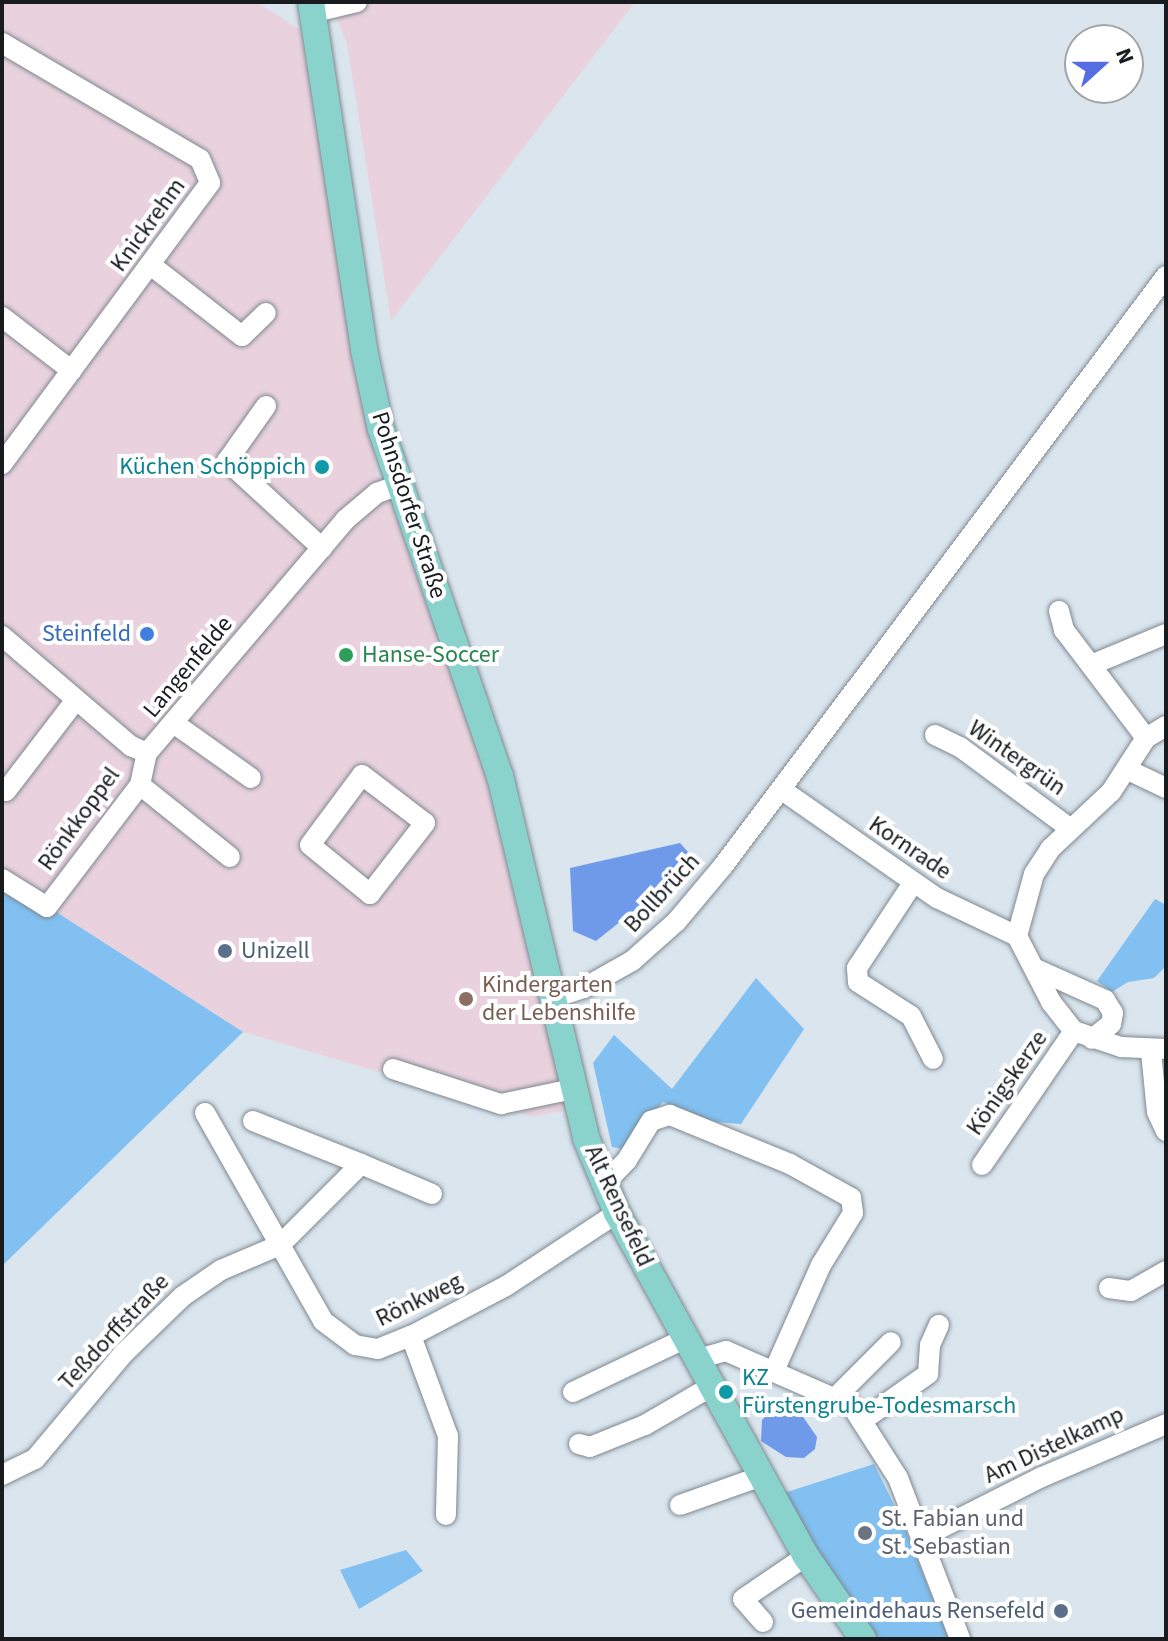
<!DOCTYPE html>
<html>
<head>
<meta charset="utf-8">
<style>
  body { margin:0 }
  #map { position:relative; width:1168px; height:1641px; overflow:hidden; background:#dae5ee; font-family:"Source Sans 3",sans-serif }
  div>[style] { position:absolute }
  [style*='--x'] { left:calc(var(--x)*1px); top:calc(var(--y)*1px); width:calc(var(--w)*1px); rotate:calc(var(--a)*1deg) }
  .commercial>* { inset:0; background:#e9d2de }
  .green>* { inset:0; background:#82c0f1 }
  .water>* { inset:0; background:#6e9ae9 }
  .roads { filter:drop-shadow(0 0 2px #7e8890) drop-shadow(0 0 2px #7e8890) }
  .minor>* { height:20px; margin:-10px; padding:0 10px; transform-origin:10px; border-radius:10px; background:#fff }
  .major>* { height:26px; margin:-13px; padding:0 13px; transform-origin:13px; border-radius:13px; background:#8ad3cd }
  .dots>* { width:22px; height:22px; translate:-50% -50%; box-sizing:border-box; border:4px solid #fff; border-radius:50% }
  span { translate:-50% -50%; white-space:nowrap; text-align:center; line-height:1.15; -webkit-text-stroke:8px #fff; paint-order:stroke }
  .street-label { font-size:24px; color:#181c1f }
  .culture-label { font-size:24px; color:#0d838f }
  .right { translate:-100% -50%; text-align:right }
  .left { translate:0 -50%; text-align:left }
  .shop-label { font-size:24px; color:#366cbe }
  .leisure-label { font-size:24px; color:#27864d }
  .service-label { font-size:24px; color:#4e5e75 }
  .education-label { font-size:24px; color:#785e54 }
  .worship-label { font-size:24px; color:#5b616d }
  .frame { position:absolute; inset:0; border:4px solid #181c1f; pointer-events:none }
  .north { position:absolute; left:1064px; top:24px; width:80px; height:80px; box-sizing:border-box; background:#fff; border:2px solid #a3a4a5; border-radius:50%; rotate:69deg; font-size:22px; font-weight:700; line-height:32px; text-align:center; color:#181c1f }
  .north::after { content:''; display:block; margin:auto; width:28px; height:36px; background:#566ce2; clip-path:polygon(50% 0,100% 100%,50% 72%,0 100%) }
</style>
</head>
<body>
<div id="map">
  <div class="commercial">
    <div style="clip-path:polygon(2px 2px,257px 2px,300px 30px,377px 474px,400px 527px,483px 767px,566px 1110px,533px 1117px,243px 1032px,2px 877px)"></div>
    <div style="clip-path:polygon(330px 2px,635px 2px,391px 321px,347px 44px)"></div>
  </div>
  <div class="green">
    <div style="clip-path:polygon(2px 877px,243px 1032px,2px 1266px)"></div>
    <div style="clip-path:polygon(1155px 899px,1166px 905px,1166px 966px,1154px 978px,1128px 982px,1112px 992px,1097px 981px)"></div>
    <div style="clip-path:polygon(756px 978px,804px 1029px,741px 1124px,715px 1122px,663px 1102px,623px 1149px,612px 1147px,593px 1063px,614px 1035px,672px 1089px)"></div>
    <div style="clip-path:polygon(874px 1464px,902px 1521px,949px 1639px,875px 1639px,845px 1601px,784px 1493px)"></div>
    <div style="clip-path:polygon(406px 1550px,423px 1571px,359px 1609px,340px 1570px)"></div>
  </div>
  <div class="water">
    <div style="clip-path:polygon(680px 843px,688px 852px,636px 909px,596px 941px,573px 931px,570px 868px)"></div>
    <div style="clip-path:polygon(774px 1408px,801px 1414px,817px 1437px,815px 1449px,804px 1458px,786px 1457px,761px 1441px,762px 1420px)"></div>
  </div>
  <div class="roads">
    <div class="minor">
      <div style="--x:315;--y:12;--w:43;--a:-13.4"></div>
      <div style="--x:2;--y:43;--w:229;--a:30.4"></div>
      <div style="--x:200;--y:159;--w:26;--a:67"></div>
      <div style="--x:210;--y:183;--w:350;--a:126.5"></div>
      <div style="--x:152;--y:266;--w:114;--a:37.9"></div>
      <div style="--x:242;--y:336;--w:33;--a:-44"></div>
      <div style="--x:2;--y:317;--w:88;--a:37.6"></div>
      <div style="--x:266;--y:406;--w:67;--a:125.3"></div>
      <div style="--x:227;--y:461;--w:129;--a:42.5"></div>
      <div style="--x:1059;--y:611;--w:20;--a:75"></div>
      <div style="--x:1064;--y:630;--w:136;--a:52.8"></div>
      <div style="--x:2;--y:636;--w:170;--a:40.5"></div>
      <div style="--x:131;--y:746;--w:17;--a:24"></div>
      <div style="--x:147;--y:753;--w:306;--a:-49.6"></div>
      <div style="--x:345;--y:520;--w:42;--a:-40.2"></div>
      <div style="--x:377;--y:493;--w:23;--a:-20"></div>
      <div style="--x:1091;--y:665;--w:81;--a:-22.5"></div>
      <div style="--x:175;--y:724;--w:93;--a:35.4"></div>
      <div style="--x:935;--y:735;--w:28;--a:26"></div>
      <div style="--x:960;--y:747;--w:134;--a:36.5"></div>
      <div style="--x:1126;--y:769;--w:44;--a:25.4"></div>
      <div style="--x:362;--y:775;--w:79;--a:37.3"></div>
      <div style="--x:425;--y:823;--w:90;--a:127.8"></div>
      <div style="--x:370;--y:894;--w:77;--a:-140.8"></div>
      <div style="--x:310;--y:845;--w:87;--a:-53.4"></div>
      <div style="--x:140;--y:785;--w:115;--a:38.7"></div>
      <div style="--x:782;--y:790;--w:189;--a:34.9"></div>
      <div style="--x:937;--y:898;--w:89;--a:25.4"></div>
      <div style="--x:1017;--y:936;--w:74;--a:62.7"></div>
      <div style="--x:1051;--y:1002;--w:37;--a:52"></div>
      <div style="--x:1074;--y:1031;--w:50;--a:18.8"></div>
      <div style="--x:1121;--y:1047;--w:45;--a:2.5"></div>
      <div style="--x:6;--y:791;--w:113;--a:-52.5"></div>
      <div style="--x:2;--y:879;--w:53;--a:31.9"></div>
      <div style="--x:47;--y:907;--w:153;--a:-52.7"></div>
      <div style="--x:140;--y:785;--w:33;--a:-78"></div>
      <div style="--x:913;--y:883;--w:102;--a:123.4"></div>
      <div style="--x:857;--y:968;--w:14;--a:86"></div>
      <div style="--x:858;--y:982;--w:63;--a:32.7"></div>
      <div style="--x:911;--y:1016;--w:48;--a:62.9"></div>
      <div style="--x:1017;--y:936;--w:64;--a:-74.7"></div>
      <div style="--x:1034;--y:874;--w:30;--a:-57"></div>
      <div style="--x:1050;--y:849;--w:83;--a:-43.1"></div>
      <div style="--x:1111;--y:792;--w:64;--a:-57.1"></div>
      <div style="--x:1146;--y:738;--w:23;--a:-31"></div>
      <div style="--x:1036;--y:969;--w:76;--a:24.2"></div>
      <div style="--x:1105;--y:1000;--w:15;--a:58"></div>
      <div style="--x:1113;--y:1013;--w:11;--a:100"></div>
      <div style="--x:1111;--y:1024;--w:24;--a:142"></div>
      <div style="--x:553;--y:998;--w:33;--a:-18"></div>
      <div style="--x:584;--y:988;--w:55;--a:-29.4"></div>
      <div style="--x:632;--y:961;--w:59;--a:-41.6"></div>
      <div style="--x:676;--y:922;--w:73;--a:-50"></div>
      <div style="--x:723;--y:866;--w:738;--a:-53.1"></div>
      <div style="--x:1151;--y:1052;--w:60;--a:84.3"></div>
      <div style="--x:1157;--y:1112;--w:21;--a:65"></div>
      <div style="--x:393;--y:1069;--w:114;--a:18"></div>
      <div style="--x:501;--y:1104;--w:74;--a:-11.8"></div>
      <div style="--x:205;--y:1113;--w:239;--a:60.4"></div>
      <div style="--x:323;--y:1321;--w:40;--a:37"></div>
      <div style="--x:355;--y:1345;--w:23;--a:10"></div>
      <div style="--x:378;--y:1349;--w:35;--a:-22"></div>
      <div style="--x:411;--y:1336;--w:107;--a:-27.8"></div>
      <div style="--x:506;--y:1286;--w:133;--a:-33.3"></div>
      <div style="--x:253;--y:1121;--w:116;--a:21.7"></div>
      <div style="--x:982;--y:1165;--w:163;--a:-55.5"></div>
      <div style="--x:604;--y:1184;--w:33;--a:-46"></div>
      <div style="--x:627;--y:1160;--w:46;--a:-58.4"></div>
      <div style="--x:651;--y:1121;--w:20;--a:-18"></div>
      <div style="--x:670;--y:1115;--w:130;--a:22.2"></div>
      <div style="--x:790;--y:1164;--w:70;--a:29.1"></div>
      <div style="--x:851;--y:1198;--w:15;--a:82"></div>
      <div style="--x:853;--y:1213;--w:61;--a:121.6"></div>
      <div style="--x:821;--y:1265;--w:116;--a:113.9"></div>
      <div style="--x:1109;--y:1288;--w:22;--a:8"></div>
      <div style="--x:1131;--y:1291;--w:40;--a:-29.7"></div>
      <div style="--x:411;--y:1336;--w:107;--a:69.7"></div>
      <div style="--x:448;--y:1436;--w:79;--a:91.5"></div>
      <div style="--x:698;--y:1359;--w:29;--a:-16"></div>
      <div style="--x:726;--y:1351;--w:137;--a:23.6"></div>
      <div style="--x:852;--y:1406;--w:85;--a:57.4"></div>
      <div style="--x:898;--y:1478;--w:173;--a:68.9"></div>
      <div style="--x:573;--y:1392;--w:125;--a:-25.5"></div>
      <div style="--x:837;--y:1396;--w:76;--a:-45"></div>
      <div style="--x:863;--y:1420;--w:80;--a:-35.3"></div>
      <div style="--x:928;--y:1374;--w:29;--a:-86"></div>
      <div style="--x:930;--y:1345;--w:22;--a:-66"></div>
      <div style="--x:579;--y:1444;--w:11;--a:15"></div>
      <div style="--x:590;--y:1447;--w:59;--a:-21.8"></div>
      <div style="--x:645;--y:1425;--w:78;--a:-30.2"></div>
      <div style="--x:2;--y:1475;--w:37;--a:-26"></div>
      <div style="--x:35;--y:1459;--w:138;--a:-50"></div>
      <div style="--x:124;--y:1353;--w:82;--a:-44"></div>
      <div style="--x:183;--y:1296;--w:46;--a:-34.4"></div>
      <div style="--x:221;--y:1270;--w:64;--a:-23"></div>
      <div style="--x:280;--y:1245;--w:115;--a:-45"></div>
      <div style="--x:361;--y:1164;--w:77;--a:22.9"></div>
      <div style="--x:680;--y:1505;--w:87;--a:-19.5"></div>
      <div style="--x:921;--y:1538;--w:136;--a:-26.8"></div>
      <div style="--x:1042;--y:1477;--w:135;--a:-23.1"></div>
      <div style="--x:763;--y:1622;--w:30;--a:-131"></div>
      <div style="--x:743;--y:1599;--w:76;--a:-34.3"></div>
    </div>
    <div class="major">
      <div style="--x:311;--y:2;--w:352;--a:81.3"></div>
      <div style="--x:364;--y:350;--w:81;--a:77.9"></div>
      <div style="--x:381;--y:429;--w:367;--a:71.1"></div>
      <div style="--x:500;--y:776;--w:372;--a:76.6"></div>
      <div style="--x:586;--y:1138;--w:81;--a:67.5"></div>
      <div style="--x:617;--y:1213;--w:197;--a:61.2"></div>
      <div style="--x:712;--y:1386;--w:194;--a:61.1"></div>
      <div style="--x:806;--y:1556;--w:101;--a:55.5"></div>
    </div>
  </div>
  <div class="dots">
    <div style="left:322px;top:467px;background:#0f9aa8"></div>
    <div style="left:147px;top:634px;background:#3f7fe0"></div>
    <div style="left:346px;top:655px;background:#2e9e5b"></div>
    <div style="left:225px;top:951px;background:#5c6f8a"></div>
    <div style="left:466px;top:999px;background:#8d6e63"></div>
    <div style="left:726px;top:1392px;background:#0f9aa8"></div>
    <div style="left:865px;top:1533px;background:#6b7280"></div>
    <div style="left:1061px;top:1611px;background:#5c6f8a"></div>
  </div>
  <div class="street-label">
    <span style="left:148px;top:225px;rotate:-54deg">Knickrehm</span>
    <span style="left:409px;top:505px;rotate:72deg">Pohnsdorfer Straße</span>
    <span style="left:188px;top:667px;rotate:-50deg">Langenfelde</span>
    <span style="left:1017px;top:758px;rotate:35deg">Wintergrün</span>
    <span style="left:79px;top:819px;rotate:-54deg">Rönkkoppel</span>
    <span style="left:910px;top:848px;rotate:34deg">Kornrade</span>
    <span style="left:662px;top:893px;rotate:-47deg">Bollbrüch</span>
    <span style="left:1007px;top:1083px;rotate:-55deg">Königskerze</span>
    <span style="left:619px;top:1206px;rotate:65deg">Alt Rensefeld</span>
    <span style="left:419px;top:1300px;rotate:-26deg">Rönkweg</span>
    <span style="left:114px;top:1332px;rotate:-47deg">Teßdorffstraße</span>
    <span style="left:1054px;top:1445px;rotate:-25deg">Am Distelkamp</span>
  </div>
  <div class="culture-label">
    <span class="right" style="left:306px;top:467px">Küchen Schöppich</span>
    <span class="left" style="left:742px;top:1392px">KZ<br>Fürstengrube-Todesmarsch</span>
  </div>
  <div class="shop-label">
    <span class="right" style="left:131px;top:634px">Steinfeld</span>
  </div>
  <div class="leisure-label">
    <span class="left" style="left:362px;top:655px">Hanse-Soccer</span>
  </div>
  <div class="service-label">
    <span class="left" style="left:241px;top:951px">Unizell</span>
    <span class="right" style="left:1045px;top:1611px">Gemeindehaus Rensefeld</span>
  </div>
  <div class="education-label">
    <span class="left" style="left:482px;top:999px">Kindergarten<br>der Lebenshilfe</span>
  </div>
  <div class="worship-label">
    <span class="left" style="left:881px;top:1533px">St. Fabian und<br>St. Sebastian</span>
  </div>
  <div class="frame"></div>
  <div class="north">N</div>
</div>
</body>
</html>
